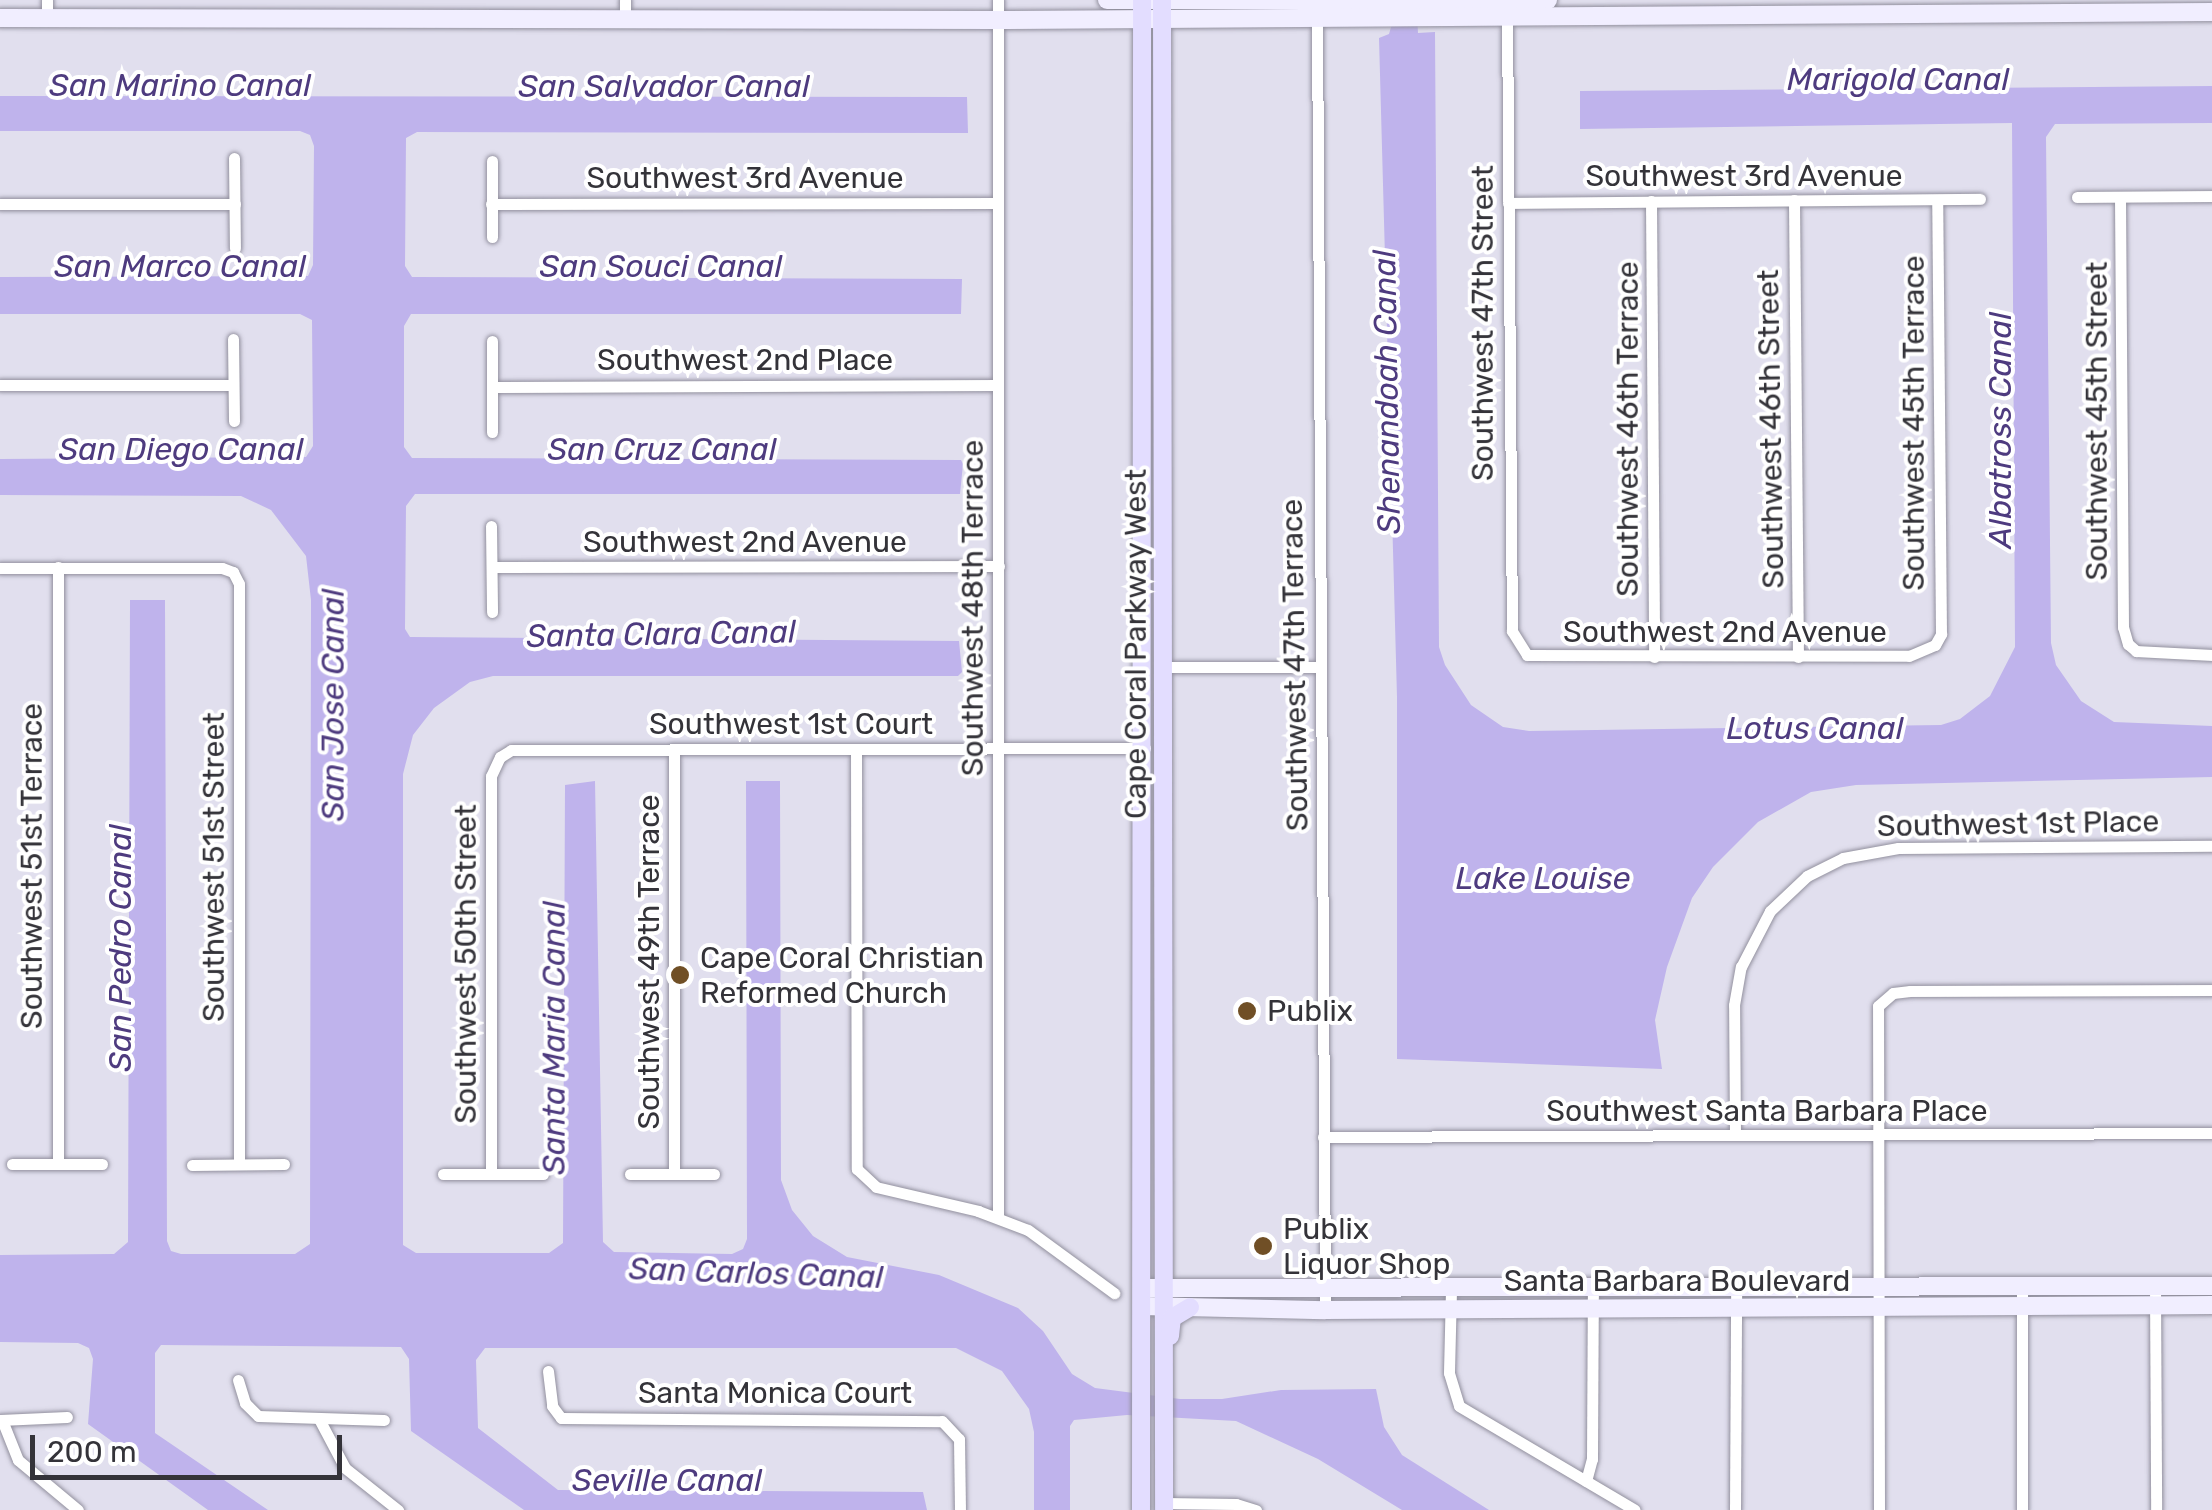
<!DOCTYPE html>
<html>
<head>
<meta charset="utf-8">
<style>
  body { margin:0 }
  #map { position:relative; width:2212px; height:1510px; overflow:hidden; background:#e1dfee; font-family:Rubik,sans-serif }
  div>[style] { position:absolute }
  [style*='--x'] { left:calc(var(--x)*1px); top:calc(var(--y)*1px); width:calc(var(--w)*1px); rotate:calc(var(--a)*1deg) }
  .water>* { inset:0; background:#bfb3ec }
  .roads { filter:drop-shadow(0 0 2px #92909e) drop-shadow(0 0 2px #92909e) }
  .street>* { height:11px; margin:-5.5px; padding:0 5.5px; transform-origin:5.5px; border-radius:5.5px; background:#fff }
  .secondary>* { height:18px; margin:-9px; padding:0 9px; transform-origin:9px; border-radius:9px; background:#f1eeff }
  .primary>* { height:18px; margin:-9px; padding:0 9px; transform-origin:9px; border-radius:9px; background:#e3ddff }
  .dots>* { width:28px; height:28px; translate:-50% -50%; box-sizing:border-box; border:5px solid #fff; border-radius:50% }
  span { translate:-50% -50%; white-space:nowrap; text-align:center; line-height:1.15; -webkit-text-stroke:8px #fff; paint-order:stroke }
  .street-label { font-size:30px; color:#343339 }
  .poi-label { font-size:30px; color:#343339 }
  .left { translate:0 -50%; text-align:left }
  .water-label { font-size:32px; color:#4e3b7f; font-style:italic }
  .scale { position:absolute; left:30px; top:1435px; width:312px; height:45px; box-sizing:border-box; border:5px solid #343339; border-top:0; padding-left:12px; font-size:30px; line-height:35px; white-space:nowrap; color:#343339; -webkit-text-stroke:8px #fff; paint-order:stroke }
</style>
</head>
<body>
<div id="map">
  <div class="water">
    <div style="clip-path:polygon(1399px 0,1416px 0,1418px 33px,1435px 32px,1439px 647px,1445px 665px,1471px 705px,1503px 727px,1529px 731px,1941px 725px,1960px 719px,1990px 696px,2015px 647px,2012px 123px,1580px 129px,1580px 91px,2212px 86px,2212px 123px,2055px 124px,2046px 137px,2051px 643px,2056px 665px,2081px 701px,2114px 722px,2212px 726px,2212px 777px,1856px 785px,1811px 792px,1758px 822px,1713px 867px,1692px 898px,1667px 967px,1655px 1020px,1662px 1069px,1397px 1059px,1397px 697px,1379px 38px,1389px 34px)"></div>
    <div style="clip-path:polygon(0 96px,967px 97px,968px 133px,417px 132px,406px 138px,405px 266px,412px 277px,962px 279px,961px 314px,411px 314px,404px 326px,404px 447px,412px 458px,961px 460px,963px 464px,960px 494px,415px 494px,406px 506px,405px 629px,410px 637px,959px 641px,962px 672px,958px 676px,493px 676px,470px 682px,434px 708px,413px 735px,403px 774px,403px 1245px,416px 1253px,549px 1253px,563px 1243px,565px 785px,595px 781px,603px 1242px,614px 1252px,732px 1254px,743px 1249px,747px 1239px,746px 781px,780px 781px,781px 1180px,792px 1210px,813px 1236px,847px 1257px,939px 1275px,1018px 1308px,1043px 1331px,1072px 1374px,1095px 1388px,1180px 1399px,1222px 1399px,1281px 1390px,1376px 1389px,1384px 1427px,1402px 1455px,1489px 1510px,1402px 1510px,1318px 1459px,1236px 1421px,1127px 1415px,1074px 1420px,1070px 1426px,1070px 1510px,1034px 1510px,1034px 1432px,1029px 1409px,1002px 1371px,956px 1348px,485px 1348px,476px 1360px,478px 1428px,558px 1490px,923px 1492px,927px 1510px,524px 1510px,411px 1431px,409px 1359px,401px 1347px,161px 1345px,155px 1353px,155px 1433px,268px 1510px,208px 1510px,88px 1424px,93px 1359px,89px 1348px,78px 1343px,0 1342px,0 1255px,114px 1254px,128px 1242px,130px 600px,165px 600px,167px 1241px,171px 1251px,181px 1254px,295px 1254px,310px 1244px,311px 600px,306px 556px,271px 510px,241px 496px,0 495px,0 459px,306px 457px,313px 446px,312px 320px,300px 314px,0 314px,0 277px,308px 276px,313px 265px,314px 146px,310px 135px,300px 131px,0 131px)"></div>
  </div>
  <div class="roads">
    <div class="street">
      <div style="--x:47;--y:0;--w:18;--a:90"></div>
      <div style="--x:625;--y:0;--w:19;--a:90"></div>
      <div style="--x:998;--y:0;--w:1217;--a:90"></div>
      <div style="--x:1507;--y:13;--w:618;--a:89.54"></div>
      <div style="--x:1512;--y:631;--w:28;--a:58"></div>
      <div style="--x:1527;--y:655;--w:382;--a:0.1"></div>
      <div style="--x:1909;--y:656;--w:28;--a:-23"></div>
      <div style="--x:1935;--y:645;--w:13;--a:-61"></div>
      <div style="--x:1941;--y:634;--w:434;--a:-90.5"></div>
      <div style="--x:1317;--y:19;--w:1291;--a:89.64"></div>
      <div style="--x:234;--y:158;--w:90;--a:89.4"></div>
      <div style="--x:2077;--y:197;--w:135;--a:-0.4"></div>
      <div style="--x:2120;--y:197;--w:430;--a:89.6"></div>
      <div style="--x:2123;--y:627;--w:18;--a:74"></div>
      <div style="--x:2128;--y:644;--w:11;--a:41"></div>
      <div style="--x:2136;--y:651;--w:76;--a:3"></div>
      <div style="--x:1794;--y:200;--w:457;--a:89.5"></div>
      <div style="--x:1651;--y:201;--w:456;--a:89.6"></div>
      <div style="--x:1508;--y:203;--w:472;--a:-0.5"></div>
      <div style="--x:0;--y:204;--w:235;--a:0"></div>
      <div style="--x:491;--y:204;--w:507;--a:-0.11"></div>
      <div style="--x:492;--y:237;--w:76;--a:-90"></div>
      <div style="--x:233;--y:339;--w:82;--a:89.3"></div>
      <div style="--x:492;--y:341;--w:91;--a:90"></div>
      <div style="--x:0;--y:385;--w:233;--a:0"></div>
      <div style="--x:492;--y:387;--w:506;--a:-0.23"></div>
      <div style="--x:491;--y:526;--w:86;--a:89.3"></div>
      <div style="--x:492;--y:567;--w:507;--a:-0.11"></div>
      <div style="--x:0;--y:568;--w:222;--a:0"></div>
      <div style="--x:222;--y:568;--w:12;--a:20"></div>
      <div style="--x:233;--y:572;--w:13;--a:63"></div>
      <div style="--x:239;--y:584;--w:580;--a:90"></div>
      <div style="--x:1164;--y:667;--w:157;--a:0"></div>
      <div style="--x:674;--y:749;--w:425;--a:90"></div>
      <div style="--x:856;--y:749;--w:420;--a:89.9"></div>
      <div style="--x:857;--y:1169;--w:26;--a:43"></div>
      <div style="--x:876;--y:1187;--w:105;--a:13.2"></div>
      <div style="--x:978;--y:1211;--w:53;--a:20.8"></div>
      <div style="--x:1028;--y:1230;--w:107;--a:36.2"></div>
      <div style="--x:1735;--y:1135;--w:130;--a:-90.4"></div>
      <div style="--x:1734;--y:1005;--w:39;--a:-80"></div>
      <div style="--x:1741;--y:967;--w:63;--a:-62.6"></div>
      <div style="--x:1770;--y:911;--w:51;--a:-43.4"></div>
      <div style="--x:1807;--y:876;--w:40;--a:-26.6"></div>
      <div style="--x:1843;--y:858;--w:56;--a:-10.3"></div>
      <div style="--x:1898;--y:848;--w:314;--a:-0.4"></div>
      <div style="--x:1323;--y:1137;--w:889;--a:-0.26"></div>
      <div style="--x:12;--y:1164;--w:90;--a:0"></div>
      <div style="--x:58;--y:1164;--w:597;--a:-90"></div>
      <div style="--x:192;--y:1165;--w:92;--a:-0.6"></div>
      <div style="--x:443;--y:1174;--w:100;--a:0"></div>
      <div style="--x:491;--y:1174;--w:398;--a:-90"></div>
      <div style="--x:491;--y:776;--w:21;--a:-65"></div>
      <div style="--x:500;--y:757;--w:13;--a:-32"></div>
      <div style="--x:511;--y:750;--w:634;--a:-0.18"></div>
      <div style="--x:630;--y:1174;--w:84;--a:0"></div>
      <div style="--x:2155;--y:1286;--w:224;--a:89.7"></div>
      <div style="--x:2022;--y:1287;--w:223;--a:90"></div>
      <div style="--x:1451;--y:1290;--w:83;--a:91.4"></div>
      <div style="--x:1449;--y:1373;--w:34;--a:73"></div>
      <div style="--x:1459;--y:1406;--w:204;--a:30.6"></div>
      <div style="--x:548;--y:1371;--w:35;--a:83"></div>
      <div style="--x:552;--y:1406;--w:15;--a:53"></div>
      <div style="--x:561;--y:1418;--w:381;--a:0.5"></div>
      <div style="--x:942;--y:1421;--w:25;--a:47"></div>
      <div style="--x:959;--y:1439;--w:71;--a:89.2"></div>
      <div style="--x:238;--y:1380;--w:24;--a:73"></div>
      <div style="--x:245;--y:1403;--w:18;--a:45"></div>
      <div style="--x:258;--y:1416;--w:126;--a:1.8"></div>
      <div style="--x:319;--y:1419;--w:55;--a:62"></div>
      <div style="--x:345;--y:1468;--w:68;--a:38.4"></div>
      <div style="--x:0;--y:1420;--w:67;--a:-2.6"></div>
      <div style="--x:2;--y:1420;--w:43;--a:68.2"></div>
      <div style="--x:18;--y:1460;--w:78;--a:39.8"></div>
      <div style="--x:1586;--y:1481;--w:23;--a:-75"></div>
      <div style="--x:1592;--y:1459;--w:170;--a:-89.7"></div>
      <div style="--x:1164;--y:1503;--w:72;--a:0.8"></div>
      <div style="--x:1236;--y:1504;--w:21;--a:17"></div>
      <div style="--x:1735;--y:1510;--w:222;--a:-89.7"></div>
      <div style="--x:1879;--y:1510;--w:504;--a:-90.11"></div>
      <div style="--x:1878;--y:1006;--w:20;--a:-41"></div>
      <div style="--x:1893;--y:993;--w:17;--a:-7"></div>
      <div style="--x:1910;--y:991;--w:302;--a:-0.2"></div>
    </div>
    <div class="secondary">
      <div style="--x:1107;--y:0;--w:441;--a:0"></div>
      <div style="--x:0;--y:18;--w:998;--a:0.11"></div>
      <div style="--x:998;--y:20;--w:1214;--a:-0.38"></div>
      <div style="--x:1142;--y:1288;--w:1070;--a:-0.11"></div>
      <div style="--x:1142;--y:1306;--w:183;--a:1.3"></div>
      <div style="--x:1325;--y:1310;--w:887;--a:-0.32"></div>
    </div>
    <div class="primary">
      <div style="--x:1162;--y:0;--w:1510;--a:89.92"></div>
      <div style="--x:1170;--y:1336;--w:18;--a:-84"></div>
      <div style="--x:1172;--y:1318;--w:21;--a:-31"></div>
      <div style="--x:1141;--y:1510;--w:1510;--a:-89.96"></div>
    </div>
  </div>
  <div class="dots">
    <div style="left:680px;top:975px;background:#704f26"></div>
    <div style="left:1247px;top:1011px;background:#704f26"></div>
    <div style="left:1263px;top:1246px;background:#704f26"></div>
  </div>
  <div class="street-label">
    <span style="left:1744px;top:176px">Southwest 3rd Avenue</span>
    <span style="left:745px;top:178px">Southwest 3rd Avenue</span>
    <span style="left:1483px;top:323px;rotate:-90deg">Southwest 47th Street</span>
    <span style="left:745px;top:360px">Southwest 2nd Place</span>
    <span style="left:2097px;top:421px;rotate:-90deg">Southwest 45th Street</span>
    <span style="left:1914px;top:423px;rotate:-90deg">Southwest 45th Terrace</span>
    <span style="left:1628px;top:429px;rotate:-90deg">Southwest 46th Terrace</span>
    <span style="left:1771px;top:429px;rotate:-91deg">Southwest 46th Street</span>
    <span style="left:745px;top:542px">Southwest 2nd Avenue</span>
    <span style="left:973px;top:608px;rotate:-90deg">Southwest 48th Terrace</span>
    <span style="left:1725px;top:632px">Southwest 2nd Avenue</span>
    <span style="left:1136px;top:644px;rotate:-90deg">Cape Coral Parkway West</span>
    <span style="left:1295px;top:665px;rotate:-91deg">Southwest 47th Terrace</span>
    <span style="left:791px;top:724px">Southwest 1st Court</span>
    <span style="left:2018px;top:824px;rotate:-1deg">Southwest 1st Place</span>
    <span style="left:32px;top:866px;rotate:-90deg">Southwest 51st Terrace</span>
    <span style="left:214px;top:867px;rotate:-90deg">Southwest 51st Street</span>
    <span style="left:649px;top:962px;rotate:-90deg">Southwest 49th Terrace</span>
    <span style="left:466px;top:964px;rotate:-90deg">Southwest 50th Street</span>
    <span style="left:1767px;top:1111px">Southwest Santa Barbara Place</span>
    <span style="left:1677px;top:1281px">Santa Barbara Boulevard</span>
    <span style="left:775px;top:1393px">Santa Monica Court</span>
  </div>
  <div class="poi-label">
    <span class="left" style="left:700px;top:975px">Cape Coral Christian<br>Reformed Church</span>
    <span class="left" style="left:1267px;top:1011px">Publix</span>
    <span class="left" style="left:1283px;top:1246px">Publix<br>Liquor Shop</span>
  </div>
  <div class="water-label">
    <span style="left:1898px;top:79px">Marigold Canal</span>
    <span style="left:180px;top:85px">San Marino Canal</span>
    <span style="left:664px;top:86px">San Salvador Canal</span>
    <span style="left:180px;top:266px">San Marco Canal</span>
    <span style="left:661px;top:266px">San Souci Canal</span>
    <span style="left:1387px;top:392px;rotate:-91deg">Shenandoah Canal</span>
    <span style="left:2000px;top:430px;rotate:-90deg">Albatross Canal</span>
    <span style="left:181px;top:449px">San Diego Canal</span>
    <span style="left:662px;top:449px">San Cruz Canal</span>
    <span style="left:661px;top:634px;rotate:-1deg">Santa Clara Canal</span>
    <span style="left:333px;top:705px;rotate:-90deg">San Jose Canal</span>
    <span style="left:1815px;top:728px">Lotus Canal</span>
    <span style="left:1543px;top:878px">Lake Louise</span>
    <span style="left:120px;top:948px;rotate:-90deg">San Pedro Canal</span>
    <span style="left:554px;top:1038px;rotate:-90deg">Santa Maria Canal</span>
    <span style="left:756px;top:1273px;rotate:2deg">San Carlos Canal</span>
    <span style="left:667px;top:1480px">Seville Canal</span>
  </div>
  <div class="scale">200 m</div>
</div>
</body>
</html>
